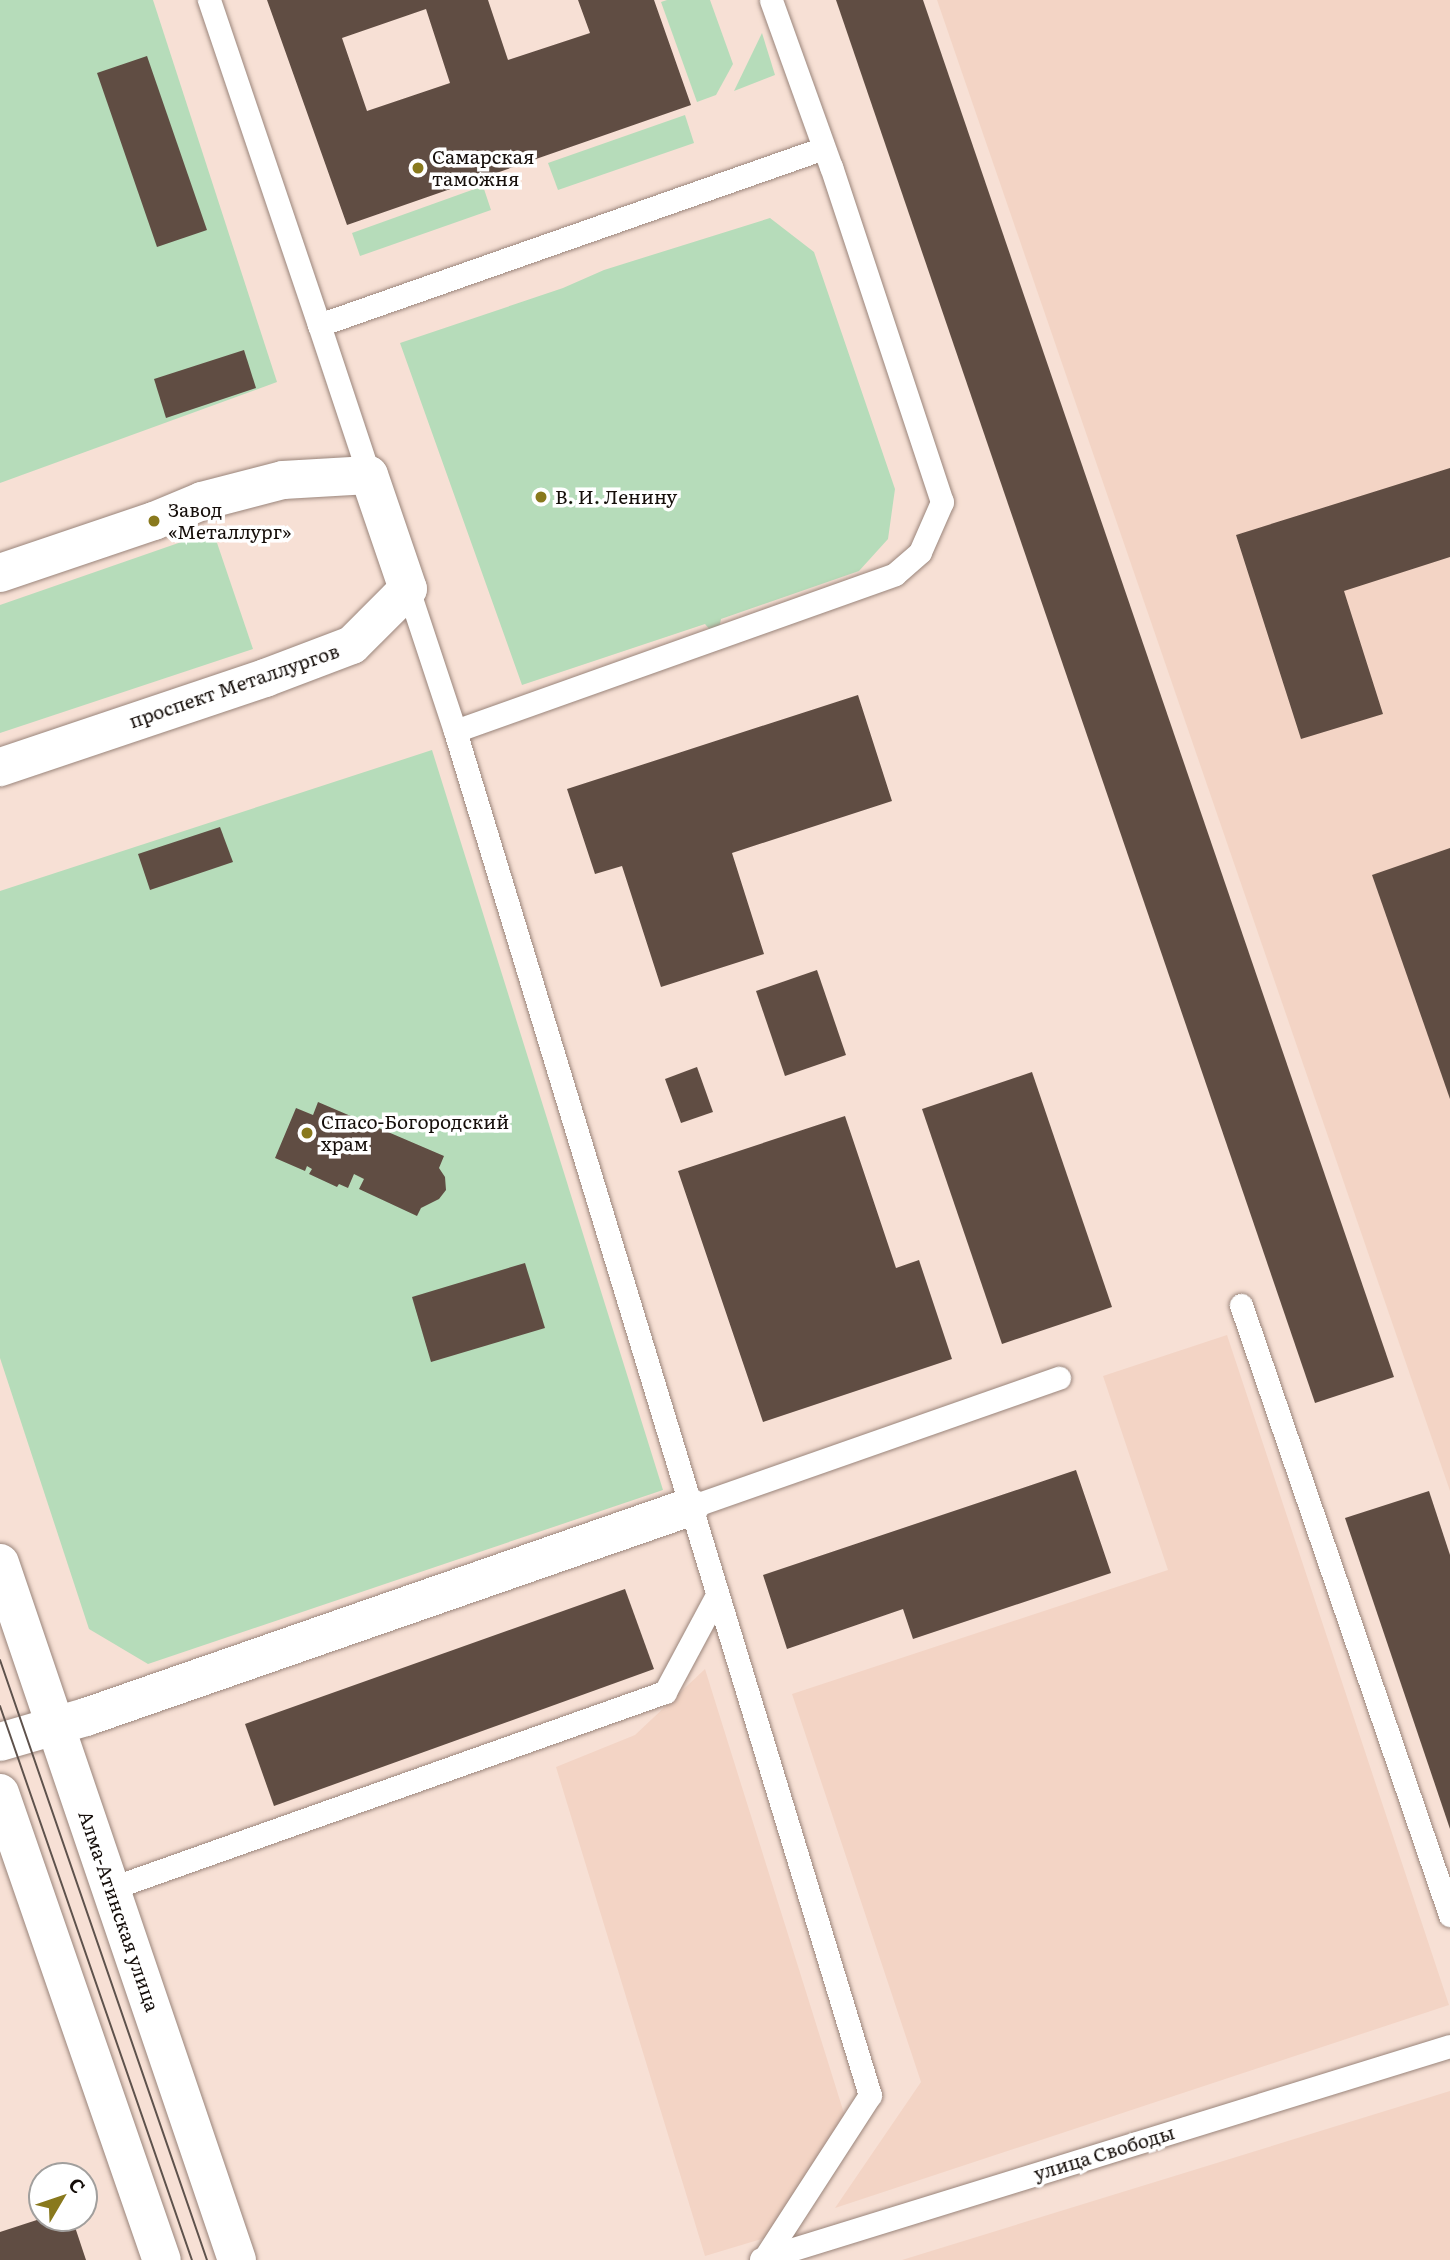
<!DOCTYPE html>
<html>
<head>
<meta charset="utf-8">
<style>
  body { margin:0 }
  #map { position:relative; width:1450px; height:2260px; overflow:hidden; background:#f7e0d5; font-family:Literata,serif }
  div>[style] { position:absolute }
  [style*='--x'] { left:calc(var(--x)*1px); top:calc(var(--y)*1px); width:calc(var(--w)*1px); rotate:calc(var(--a)*1deg) }
  .built>* { inset:0; background:#f3d4c5 }
  .green>* { inset:0; background:#b6dcba }
  .building>* { inset:0; background:#604d43 }
  .roads { filter:drop-shadow(0 0 2px #9a857b) drop-shadow(0 0 2px #9a857b) }
  .lane>* { height:23px; margin:-11.5px; padding:0 11.5px; transform-origin:11.5px; border-radius:11.5px; background:#fff }
  .street>* { height:38px; margin:-19px; padding:0 19px; transform-origin:19px; border-radius:19px; background:#fff }
  .secondary>* { height:38px; margin:-19px; padding:0 19px; transform-origin:19px; border-radius:19px; background:#fff }
  .tram>* { height:2px; margin:-1px; padding:0 1px; transform-origin:1px; border-radius:1px; background:#5e524c }
  .dots>* { width:19px; height:19px; translate:-50% -50%; box-sizing:border-box; border:4px solid #fff; border-radius:50% }
  span { translate:-50% -50%; white-space:nowrap; text-align:center; line-height:1.15; -webkit-text-stroke:7px #fff; paint-order:stroke }
  .poi-label { font-size:19px; color:#150e0a }
  .left { translate:0 -50%; text-align:left }
  .street-label { font-size:19px; color:#150e0a }
  .north { position:absolute; left:28px; top:2162px; width:70px; height:70px; box-sizing:border-box; background:#fff; border:2px solid #a19f9d; border-radius:50%; rotate:51deg; font-size:19px; font-weight:700; line-height:28px; text-align:center; color:#150e0a }
  .north::after { content:''; display:block; margin:auto; width:24px; height:32px; background:#89791d; clip-path:polygon(50% 0,100% 100%,50% 72%,0 100%) }
</style>
</head>
<body>
<div id="map">
  <div class="built">
    <div style="clip-path:polygon(937px 0,1450px 0,1450px 1491px)"></div>
    <div style="clip-path:polygon(1227px 1335px,1449px 2005px,835px 2208px,921px 2082px,792px 1694px,1168px 1570px,1103px 1376px)"></div>
    <div style="clip-path:polygon(705px 1669px,848px 2126px,785px 2232px,705px 2256px,556px 1767px,635px 1735px)"></div>
    <div style="clip-path:polygon(1450px 2091px,1450px 2260px,902px 2260px)"></div>
  </div>
  <div class="green">
    <div style="clip-path:polygon(0 0,153px 0,277px 382px,0 483px)"></div>
    <div style="clip-path:polygon(667px 0,710px 0,733px 64px,716px 95px,697px 102px,661px 2px)"></div>
    <div style="clip-path:polygon(762px 33px,775px 75px,734px 91px)"></div>
    <div style="clip-path:polygon(685px 115px,694px 143px,558px 190px,548px 163px)"></div>
    <div style="clip-path:polygon(483px 186px,491px 210px,360px 256px,352px 233px)"></div>
    <div style="clip-path:polygon(770px 218px,814px 252px,895px 489px,888px 539px,859px 571px,721px 619px,717px 638px,705px 624px,522px 685px,400px 343px,563px 288px,604px 270px)"></div>
    <div style="clip-path:polygon(213px 531px,253px 649px,0 733px,0 605px)"></div>
    <div style="clip-path:polygon(432px 750px,663px 1490px,148px 1664px,89px 1629px,0 1358px,0 891px)"></div>
  </div>
  <div class="building">
    <div style="clip-path:polygon(evenodd,267px 0,488px 0,508px 60px,590px 33px,578px 0,654px 0,691px 105px,347px 225px,267px 0,426px 9px,450px 83px,367px 111px,342px 38px,426px 9px)"></div>
    <div style="clip-path:polygon(836px 0,923px 0,1394px 1377px,1315px 1403px)"></div>
    <div style="clip-path:polygon(147px 56px,207px 230px,157px 247px,97px 73px)"></div>
    <div style="clip-path:polygon(244px 350px,256px 388px,166px 418px,154px 379px)"></div>
    <div style="clip-path:polygon(1450px 468px,1450px 557px,1344px 591px,1383px 714px,1301px 739px,1236px 535px)"></div>
    <div style="clip-path:polygon(858px 695px,892px 801px,732px 853px,764px 954px,661px 987px,622px 866px,595px 874px,567px 789px)"></div>
    <div style="clip-path:polygon(220px 827px,233px 862px,150px 890px,138px 854px)"></div>
    <div style="clip-path:polygon(1450px 848px,1450px 1099px,1372px 875px)"></div>
    <div style="clip-path:polygon(817px 970px,846px 1055px,785px 1076px,756px 991px)"></div>
    <div style="clip-path:polygon(697px 1067px,713px 1112px,681px 1123px,665px 1079px)"></div>
    <div style="clip-path:polygon(1032px 1072px,1112px 1307px,1002px 1344px,922px 1109px)"></div>
    <div style="clip-path:polygon(318px 1102px,444px 1156px,439px 1168px,445px 1177px,446px 1190px,439px 1199px,421px 1208px,417px 1216px,359px 1189px,364px 1179px,354px 1174px,348px 1188px,339px 1184px,337px 1187px,309px 1174px,312px 1169px,307px 1166px,305px 1171px,275px 1158px,296px 1108px,313px 1115px)"></div>
    <div style="clip-path:polygon(845px 1116px,896px 1268px,919px 1260px,952px 1359px,763px 1422px,678px 1171px)"></div>
    <div style="clip-path:polygon(525px 1263px,545px 1328px,431px 1362px,412px 1297px)"></div>
    <div style="clip-path:polygon(1076px 1470px,1111px 1573px,913px 1639px,903px 1609px,787px 1649px,763px 1575px)"></div>
    <div style="clip-path:polygon(1429px 1491px,1450px 1555px,1450px 1829px,1345px 1518px)"></div>
    <div style="clip-path:polygon(625px 1589px,654px 1669px,274px 1806px,245px 1724px)"></div>
    <div style="clip-path:polygon(43px 2218px,72px 2218px,86px 2260px,0 2260px,0 2232px)"></div>
  </div>
  <div class="roads">
    <div class="lane">
      <div style="--x:209;--y:0;--w:343;--a:71.3"></div>
      <div style="--x:369;--y:475;--w:158;--a:-108.4"></div>
      <div style="--x:319;--y:325;--w:535;--a:-19.32"></div>
      <div style="--x:408;--y:589;--w:150;--a:71.7"></div>
      <div style="--x:455;--y:731;--w:467;--a:-19.6"></div>
      <div style="--x:895;--y:574;--w:33;--a:-41"></div>
      <div style="--x:920;--y:552;--w:55;--a:-66.3"></div>
      <div style="--x:942;--y:502;--w:353;--a:-108.3"></div>
      <div style="--x:831;--y:167;--w:177;--a:-109.8"></div>
      <div style="--x:455;--y:731;--w:1426;--a:73.08"></div>
      <div style="--x:870;--y:2095;--w:193;--a:122.9"></div>
      <div style="--x:1241;--y:1305;--w:645;--a:71.09"></div>
      <div style="--x:690;--y:1507;--w:391;--a:-19.3"></div>
      <div style="--x:112;--y:1888;--w:587;--a:-19.52"></div>
      <div style="--x:665;--y:1692;--w:110;--a:-61.8"></div>
      <div style="--x:761;--y:2259;--w:721;--a:-17.18"></div>
    </div>
    <div class="street">
      <div style="--x:0;--y:1742;--w:90;--a:-16.2"></div>
      <div style="--x:86;--y:1717;--w:639;--a:-19.17"></div>
    </div>
    <div class="secondary">
      <div style="--x:0;--y:573;--w:163;--a:-18.7"></div>
      <div style="--x:154;--y:521;--w:52;--a:-22.6"></div>
      <div style="--x:202;--y:501;--w:84;--a:-14.5"></div>
      <div style="--x:283;--y:480;--w:86;--a:-3.3"></div>
      <div style="--x:369;--y:475;--w:120;--a:71.1"></div>
      <div style="--x:408;--y:589;--w:79;--a:135"></div>
      <div style="--x:352;--y:645;--w:93;--a:159.2"></div>
      <div style="--x:265;--y:678;--w:280;--a:161.4"></div>
      <div style="--x:0;--y:1563;--w:736;--a:71.22"></div>
      <div style="--x:0;--y:1793;--w:494;--a:70.9"></div>
    </div>
  </div>
  <div class="tram">
    <div style="--x:0;--y:1660;--w:635;--a:70.97"></div>
    <div style="--x:0;--y:1706;--w:586;--a:70.89"></div>
  </div>
  <div class="dots">
    <div style="left:418px;top:168px;background:#89791d"></div>
    <div style="left:541px;top:497px;background:#89791d"></div>
    <div style="left:154px;top:521px;background:#89791d"></div>
    <div style="left:307px;top:1133px;background:#89791d"></div>
  </div>
  <div class="poi-label">
    <span class="left" style="left:432px;top:168px">Самарская<br>таможня</span>
    <span class="left" style="left:555px;top:497px">В. И. Ленину</span>
    <span class="left" style="left:168px;top:521px">Завод<br>«Металлург»</span>
    <span class="left" style="left:321px;top:1133px">Спасо-Богородский<br>храм</span>
  </div>
  <div class="street-label">
    <span style="left:234px;top:686px;rotate:-19deg">проспект Металлургов</span>
    <span style="left:119px;top:1911px;rotate:71deg">Алма-Атинская улица</span>
    <span style="left:1104px;top:2153px;rotate:-17deg">улица Свободы</span>
  </div>
  <div class="north">С</div>
</div>
</body>
</html>
